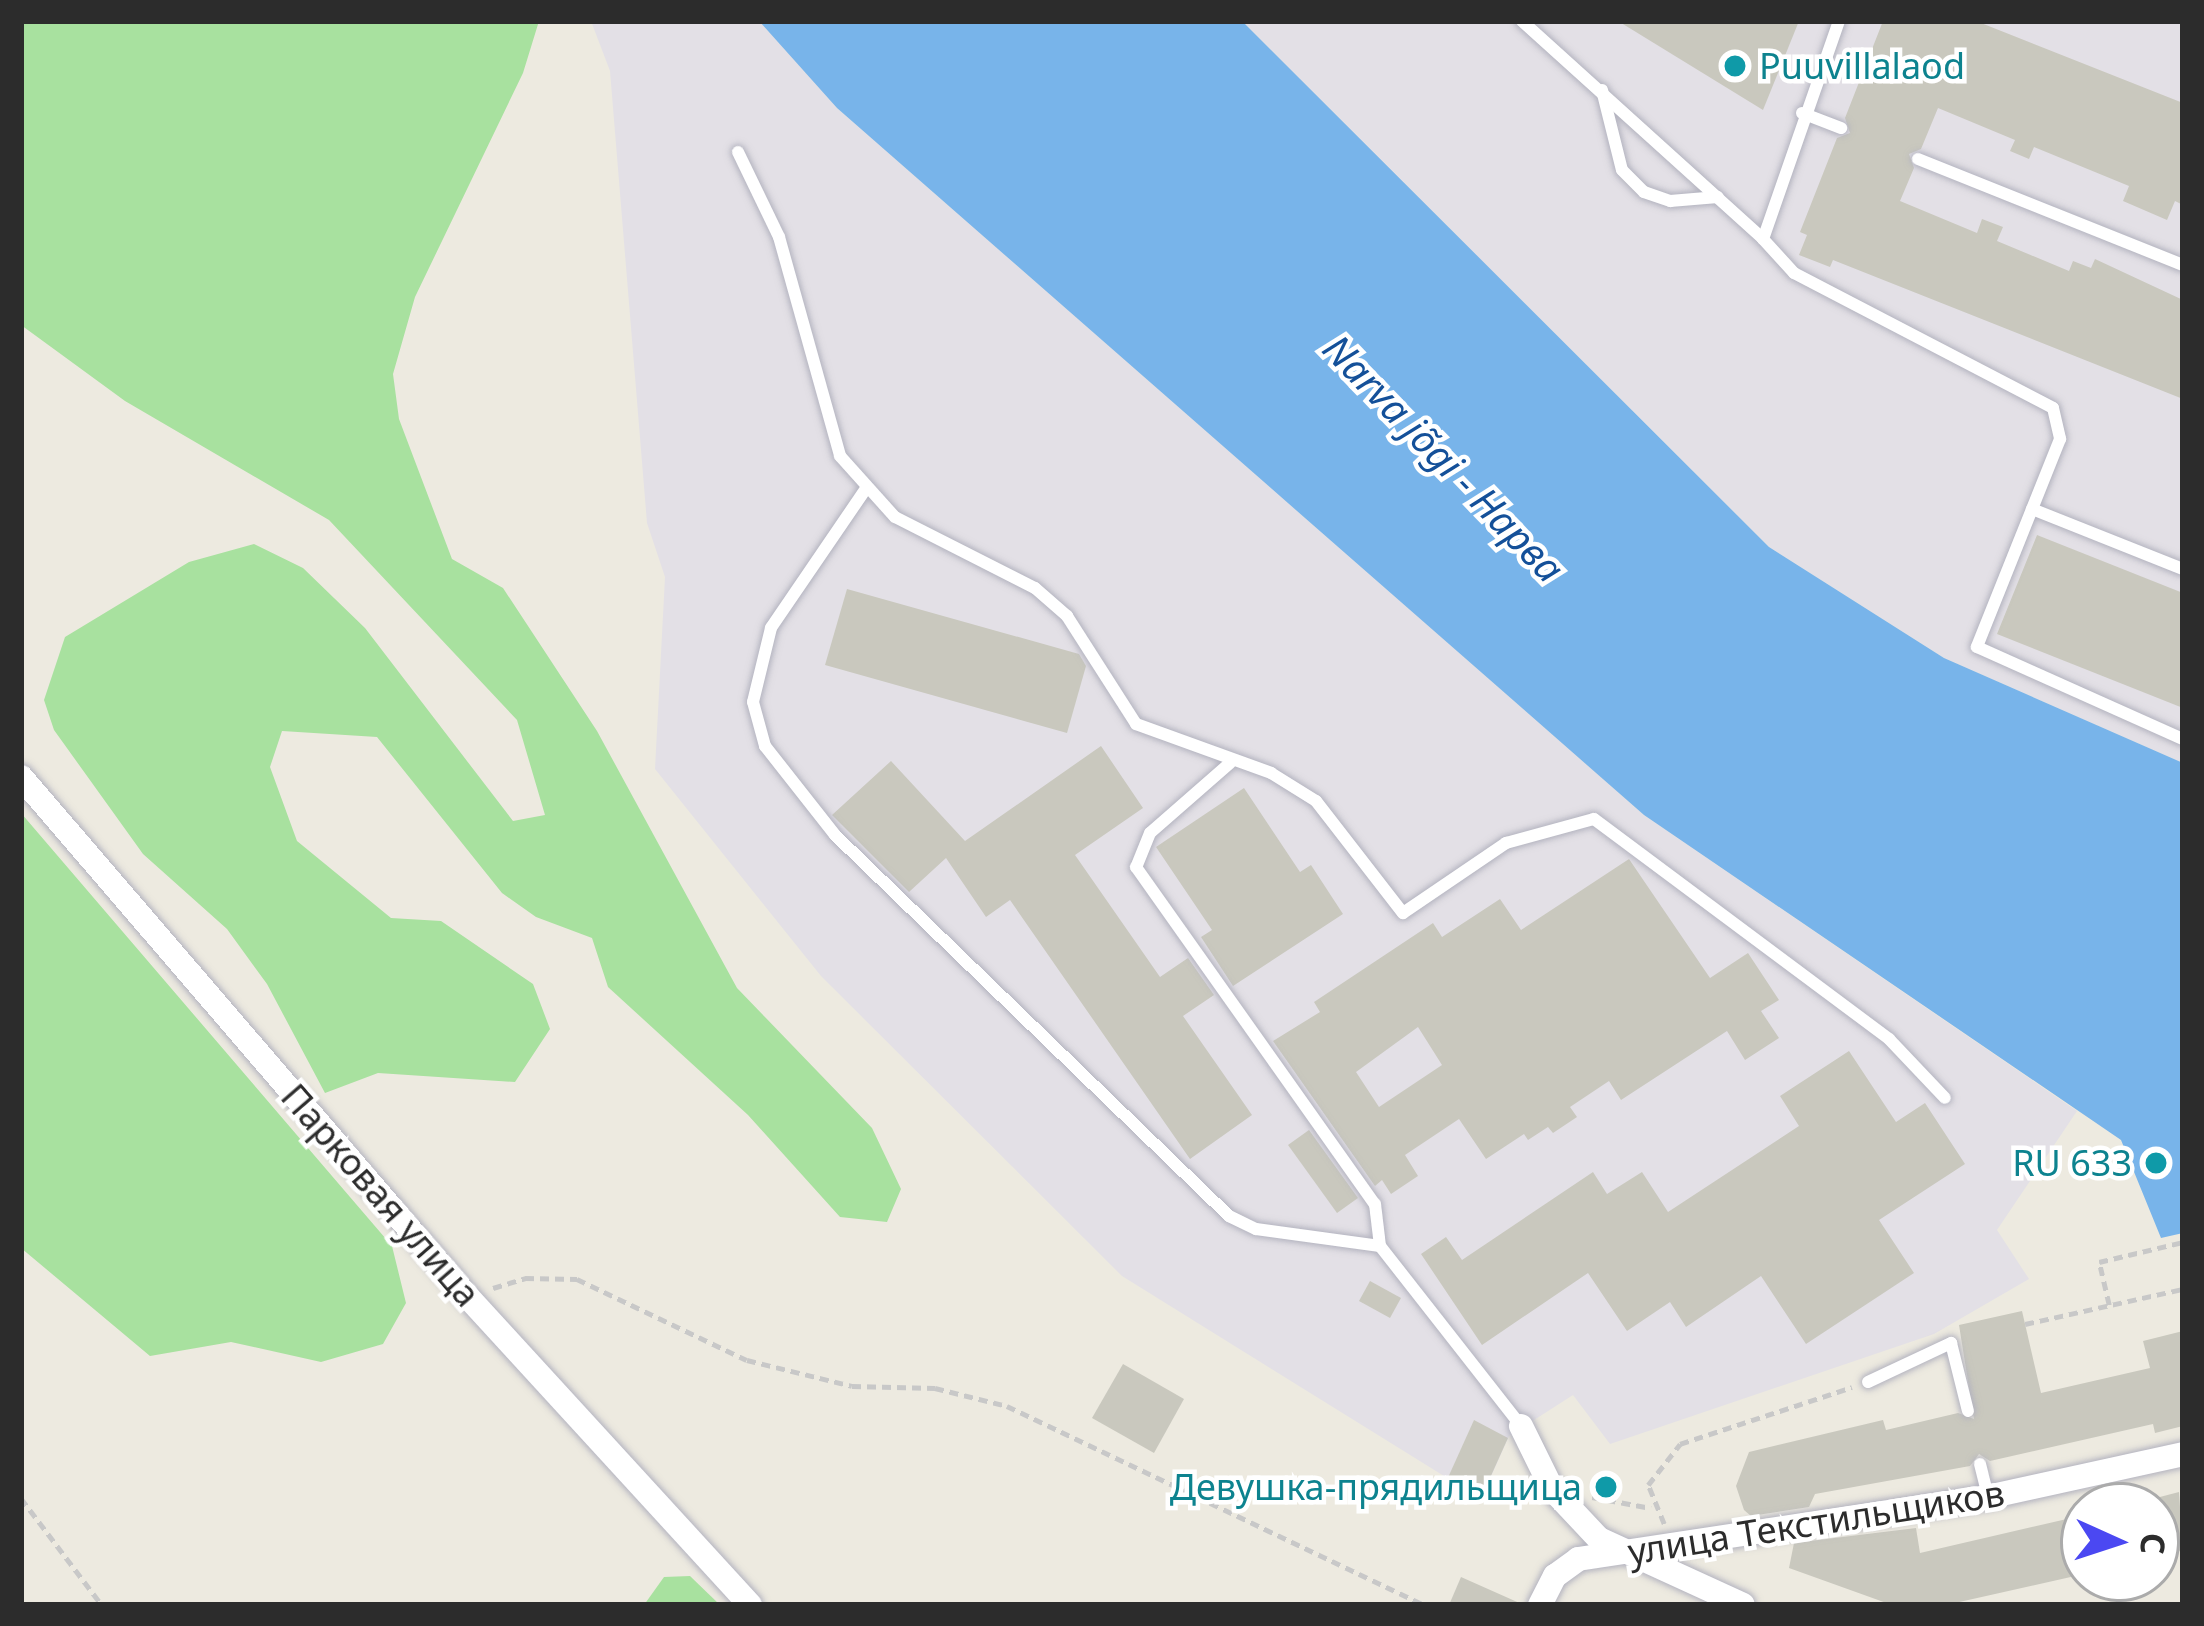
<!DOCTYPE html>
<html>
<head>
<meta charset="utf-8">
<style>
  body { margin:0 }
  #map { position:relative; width:2204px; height:1626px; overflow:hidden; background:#edeae0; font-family:"Noto Sans",sans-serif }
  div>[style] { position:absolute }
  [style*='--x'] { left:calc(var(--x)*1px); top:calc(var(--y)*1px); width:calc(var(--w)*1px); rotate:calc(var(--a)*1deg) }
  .industrial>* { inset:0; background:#e3e0e6 }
  .green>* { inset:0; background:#a8e19f }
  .water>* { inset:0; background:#78b4ea }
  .building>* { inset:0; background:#c9c8be }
  .path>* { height:4.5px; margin-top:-2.25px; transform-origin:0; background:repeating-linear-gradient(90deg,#c8c8c8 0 9px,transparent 0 15px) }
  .roads { filter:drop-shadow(0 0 3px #b3b3bf) drop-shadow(0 0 3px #b3b3bf) }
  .lane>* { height:12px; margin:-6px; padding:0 6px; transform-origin:6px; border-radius:6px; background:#fff }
  .street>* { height:24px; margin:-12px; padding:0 12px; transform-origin:12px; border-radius:12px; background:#fff }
  .dots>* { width:33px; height:33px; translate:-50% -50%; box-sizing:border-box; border:6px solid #fff; border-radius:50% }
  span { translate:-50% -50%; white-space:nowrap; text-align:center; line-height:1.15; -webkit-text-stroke:9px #fff; paint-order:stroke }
  .culture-label { font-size:36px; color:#0d838f }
  .left { translate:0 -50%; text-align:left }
  .right { translate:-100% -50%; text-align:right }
  .street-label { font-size:36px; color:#2c2c2c }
  .water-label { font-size:39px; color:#145099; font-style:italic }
  .frame { position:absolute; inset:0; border:24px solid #2c2c2c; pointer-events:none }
  .north { position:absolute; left:2060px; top:1482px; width:120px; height:120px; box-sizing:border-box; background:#fff; border:3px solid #ababab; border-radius:50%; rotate:93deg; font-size:33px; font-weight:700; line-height:48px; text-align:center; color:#2c2c2c }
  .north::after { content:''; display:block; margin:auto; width:42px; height:54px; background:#4b48f2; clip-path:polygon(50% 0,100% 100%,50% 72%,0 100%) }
</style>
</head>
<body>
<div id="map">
  <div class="industrial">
    <div style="clip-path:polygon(591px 21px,759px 21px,837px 108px,1644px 815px,2077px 1111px,1997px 1230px,2029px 1279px,1934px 1334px,1610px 1444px,1573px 1395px,1509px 1436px,1481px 1499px,1122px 1276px,821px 976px,655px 769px,665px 577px,647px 523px,610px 71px)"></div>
    <div style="clip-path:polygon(1242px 21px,2183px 21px,2183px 763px,1944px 658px,1769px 547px)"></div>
  </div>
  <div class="green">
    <div style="clip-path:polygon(21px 21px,539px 21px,523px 73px,415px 297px,393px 374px,399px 419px,452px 559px,503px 588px,597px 731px,737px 988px,872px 1128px,901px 1189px,887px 1222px,840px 1217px,748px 1115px,608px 987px,592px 938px,536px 917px,502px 893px,377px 737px,282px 731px,270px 767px,297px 841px,391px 918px,441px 921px,533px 984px,550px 1029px,515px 1082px,378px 1073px,325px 1093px,267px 984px,227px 929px,143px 854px,54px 730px,44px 700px,65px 637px,189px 562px,254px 544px,303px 568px,365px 628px,513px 821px,545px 815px,517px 720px,329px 520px,125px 401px,21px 325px)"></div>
    <div style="clip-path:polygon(21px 813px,392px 1246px,406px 1303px,383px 1344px,321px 1362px,231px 1342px,150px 1356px,21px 1248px)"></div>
    <div style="clip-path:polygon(690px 1576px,720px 1605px,644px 1605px,664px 1577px)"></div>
  </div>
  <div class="water">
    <div style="clip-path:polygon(759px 21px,1242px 21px,1769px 547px,1944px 658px,2183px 763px,2183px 1233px,2161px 1238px,2121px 1140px,1644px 815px,837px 108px)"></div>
  </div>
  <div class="building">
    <div style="clip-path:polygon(1618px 21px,1799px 21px,1763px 110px)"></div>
    <div style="clip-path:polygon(1883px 21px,1976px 21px,2183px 103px,2183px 205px,2175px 201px,2167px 220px,2123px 201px,2129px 186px,2034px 147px,2029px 159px,2010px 151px,2015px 140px,1938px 108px,1921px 149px,1909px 154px,1914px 168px,1900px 201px,1977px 233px,1982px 219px,2003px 227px,1997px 241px,2069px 271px,2073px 261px,2091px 268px,2095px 259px,2183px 300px,2183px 399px,1833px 260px,1830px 267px,1799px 255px,1807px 235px,1800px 232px,1837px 138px,1850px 133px,1845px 118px)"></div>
    <div style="clip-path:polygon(2037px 535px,2183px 593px,2183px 708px,1997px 634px)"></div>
    <div style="clip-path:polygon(847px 589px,1079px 654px,1086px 666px,1067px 733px,825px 665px)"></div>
    <div style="clip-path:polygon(1101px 746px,1143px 808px,1075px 855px,1160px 977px,1188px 958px,1214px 995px,1183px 1016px,1252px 1115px,1190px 1159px,1010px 900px,986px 917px,946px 858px,909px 892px,832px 815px,891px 761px,965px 841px)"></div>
    <div style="clip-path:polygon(1244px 788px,1300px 872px,1311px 865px,1343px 914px,1233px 986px,1201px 937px,1212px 930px,1156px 847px)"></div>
    <div style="clip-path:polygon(evenodd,1629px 859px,1710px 978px,1748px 953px,1779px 1000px,1761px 1011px,1779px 1038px,1745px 1060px,1727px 1031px,1621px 1100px,1609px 1081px,1570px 1107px,1577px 1117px,1553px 1133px,1548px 1127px,1528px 1140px,1524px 1134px,1486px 1159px,1459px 1119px,1405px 1155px,1418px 1176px,1391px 1194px,1382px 1180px,1375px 1186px,1273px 1041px,1320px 1012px,1314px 1002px,1433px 923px,1442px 937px,1500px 899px,1521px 930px,1629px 859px,1418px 1027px,1442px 1065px,1379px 1107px,1356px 1072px,1418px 1027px)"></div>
    <div style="clip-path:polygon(1849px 1051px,1896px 1122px,1925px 1103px,1965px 1164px,1879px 1220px,1914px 1273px,1806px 1344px,1761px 1276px,1686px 1327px,1670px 1302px,1627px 1331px,1588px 1273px,1482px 1345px,1421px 1254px,1446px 1237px,1462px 1260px,1593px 1172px,1607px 1194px,1642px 1172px,1668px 1212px,1799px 1126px,1780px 1096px)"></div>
    <div style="clip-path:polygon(1309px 1130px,1358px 1198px,1337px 1213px,1288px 1145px)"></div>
    <div style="clip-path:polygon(1370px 1281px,1401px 1298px,1390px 1318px,1359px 1301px)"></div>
    <div style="clip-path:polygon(2022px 1311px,2041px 1393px,2150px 1368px,2143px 1341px,2183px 1331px,2183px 1426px,2155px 1433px,2153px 1424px,1990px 1461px,1979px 1454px,1970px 1466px,1815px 1494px,1809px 1507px,1751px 1516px,1744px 1510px,1736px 1486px,1749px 1452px,1883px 1420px,1886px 1430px,1958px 1413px,1974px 1419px,1959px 1325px)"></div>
    <div style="clip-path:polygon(1123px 1364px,1184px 1399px,1154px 1453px,1092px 1418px)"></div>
    <div style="clip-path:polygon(1474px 1420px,1508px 1438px,1481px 1498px,1446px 1482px)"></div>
    <div style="clip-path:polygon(2179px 1492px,2183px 1550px,2156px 1556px,2156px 1498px)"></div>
    <div style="clip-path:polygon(2084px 1515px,2084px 1574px,1946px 1605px,1892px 1605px,1789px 1568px,1794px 1543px,1916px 1528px,1920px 1553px)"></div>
    <div style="clip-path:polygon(1461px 1577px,1524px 1605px,1449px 1605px)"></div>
  </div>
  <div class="path">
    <div style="--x:493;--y:1288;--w:34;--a:-17"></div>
    <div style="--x:525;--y:1278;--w:52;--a:1.1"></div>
    <div style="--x:577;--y:1279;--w:188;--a:25.5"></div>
    <div style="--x:747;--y:1360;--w:108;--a:13.9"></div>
    <div style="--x:852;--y:1386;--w:83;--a:1.4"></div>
    <div style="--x:935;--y:1388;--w:74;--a:14"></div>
    <div style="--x:1007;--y:1406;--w:463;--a:25.5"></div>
    <div style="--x:2109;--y:1305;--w:44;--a:-103.1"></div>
    <div style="--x:2099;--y:1262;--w:86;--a:-13.4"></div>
    <div style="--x:2025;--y:1324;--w:162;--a:-12.5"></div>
    <div style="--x:1592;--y:1497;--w:60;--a:10.6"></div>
    <div style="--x:21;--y:1498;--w:134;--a:52.9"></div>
    <div style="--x:1664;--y:1524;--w:42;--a:-112.3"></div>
    <div style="--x:1648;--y:1485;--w:52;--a:-52"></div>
    <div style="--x:1680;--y:1444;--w:181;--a:-18.3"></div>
  </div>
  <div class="roads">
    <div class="lane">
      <div style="--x:1522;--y:21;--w:325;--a:42.1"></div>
      <div style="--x:1839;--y:21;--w:231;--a:109.2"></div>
      <div style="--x:1763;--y:239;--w:46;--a:47.6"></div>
      <div style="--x:1794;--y:273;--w:292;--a:27.5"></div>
      <div style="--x:2053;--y:408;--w:32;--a:77"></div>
      <div style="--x:2060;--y:439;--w:224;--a:111.8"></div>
      <div style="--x:1977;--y:647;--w:226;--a:24.1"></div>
      <div style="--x:1602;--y:90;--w:82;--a:76"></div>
      <div style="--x:1622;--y:170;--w:31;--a:45"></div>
      <div style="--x:1644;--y:192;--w:28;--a:19"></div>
      <div style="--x:1670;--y:201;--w:48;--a:-4.8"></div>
      <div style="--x:1802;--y:113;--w:42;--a:21"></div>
      <div style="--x:738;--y:152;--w:94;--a:64.2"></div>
      <div style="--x:779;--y:237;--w:227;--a:74.4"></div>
      <div style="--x:840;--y:456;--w:82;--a:48"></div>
      <div style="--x:895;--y:517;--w:157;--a:26.9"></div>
      <div style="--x:1035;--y:588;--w:43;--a:41.2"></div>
      <div style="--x:1067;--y:616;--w:128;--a:57.4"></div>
      <div style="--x:1136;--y:724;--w:144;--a:19.9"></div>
      <div style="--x:1271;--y:773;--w:53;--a:31.9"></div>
      <div style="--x:1316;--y:801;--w:142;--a:52.2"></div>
      <div style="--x:1403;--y:913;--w:125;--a:-34.2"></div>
      <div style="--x:1506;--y:843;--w:91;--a:-15.3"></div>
      <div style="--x:1594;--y:819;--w:368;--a:36.7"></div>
      <div style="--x:1889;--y:1039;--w:81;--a:46.5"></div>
      <div style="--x:1918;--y:159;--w:285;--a:21.8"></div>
      <div style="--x:865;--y:490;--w:167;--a:124.3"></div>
      <div style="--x:771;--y:628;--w:76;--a:103.7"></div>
      <div style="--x:753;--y:702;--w:46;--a:74.7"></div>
      <div style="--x:765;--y:746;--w:113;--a:51.8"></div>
      <div style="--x:835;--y:835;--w:548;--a:44.04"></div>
      <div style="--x:1229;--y:1216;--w:30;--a:26"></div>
      <div style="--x:1256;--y:1229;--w:125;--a:7.8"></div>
      <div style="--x:1380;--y:1246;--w:229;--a:51.9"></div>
      <div style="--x:2032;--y:509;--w:162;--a:21.7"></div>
      <div style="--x:1230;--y:763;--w:106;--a:138.8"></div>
      <div style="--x:1150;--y:833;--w:37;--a:112"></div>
      <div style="--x:1136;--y:867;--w:413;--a:54.7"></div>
      <div style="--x:1375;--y:1204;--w:42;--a:83.2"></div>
      <div style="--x:1868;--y:1382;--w:92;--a:-25.2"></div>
      <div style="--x:1951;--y:1343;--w:70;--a:76"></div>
      <div style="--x:1980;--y:1464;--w:33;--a:76"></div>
    </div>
    <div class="street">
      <div style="--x:21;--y:777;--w:684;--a:49.33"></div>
      <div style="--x:467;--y:1296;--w:419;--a:47.5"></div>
      <div style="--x:1521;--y:1426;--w:70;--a:63.8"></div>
      <div style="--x:1552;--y:1489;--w:69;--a:46.8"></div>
      <div style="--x:1599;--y:1539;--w:158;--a:24.6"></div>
      <div style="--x:1540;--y:1605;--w:33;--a:-63"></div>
      <div style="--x:1555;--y:1576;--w:29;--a:-36"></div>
      <div style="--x:1578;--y:1559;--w:415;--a:-8.6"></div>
      <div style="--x:1988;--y:1497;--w:200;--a:-12.4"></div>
    </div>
  </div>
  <div class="dots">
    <div style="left:1735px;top:66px;background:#0f9aa8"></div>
    <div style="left:2156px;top:1163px;background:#0f9aa8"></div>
    <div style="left:1606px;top:1487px;background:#0f9aa8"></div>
  </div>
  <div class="culture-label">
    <span class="left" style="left:1759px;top:66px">Puuvillalaod</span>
    <span class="right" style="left:2132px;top:1163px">RU 633</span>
    <span class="right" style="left:1582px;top:1487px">Девушка-прядильщица</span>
  </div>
  <div class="street-label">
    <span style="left:381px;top:1195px;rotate:49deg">Парковая улица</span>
    <span style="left:1816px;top:1522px;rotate:-9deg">улица Текстильщиков</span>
  </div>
  <div class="water-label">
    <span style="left:1444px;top:458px;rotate:46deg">Narva jõgi - Нарва</span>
  </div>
  <div class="frame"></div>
  <div class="north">С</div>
</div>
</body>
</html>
